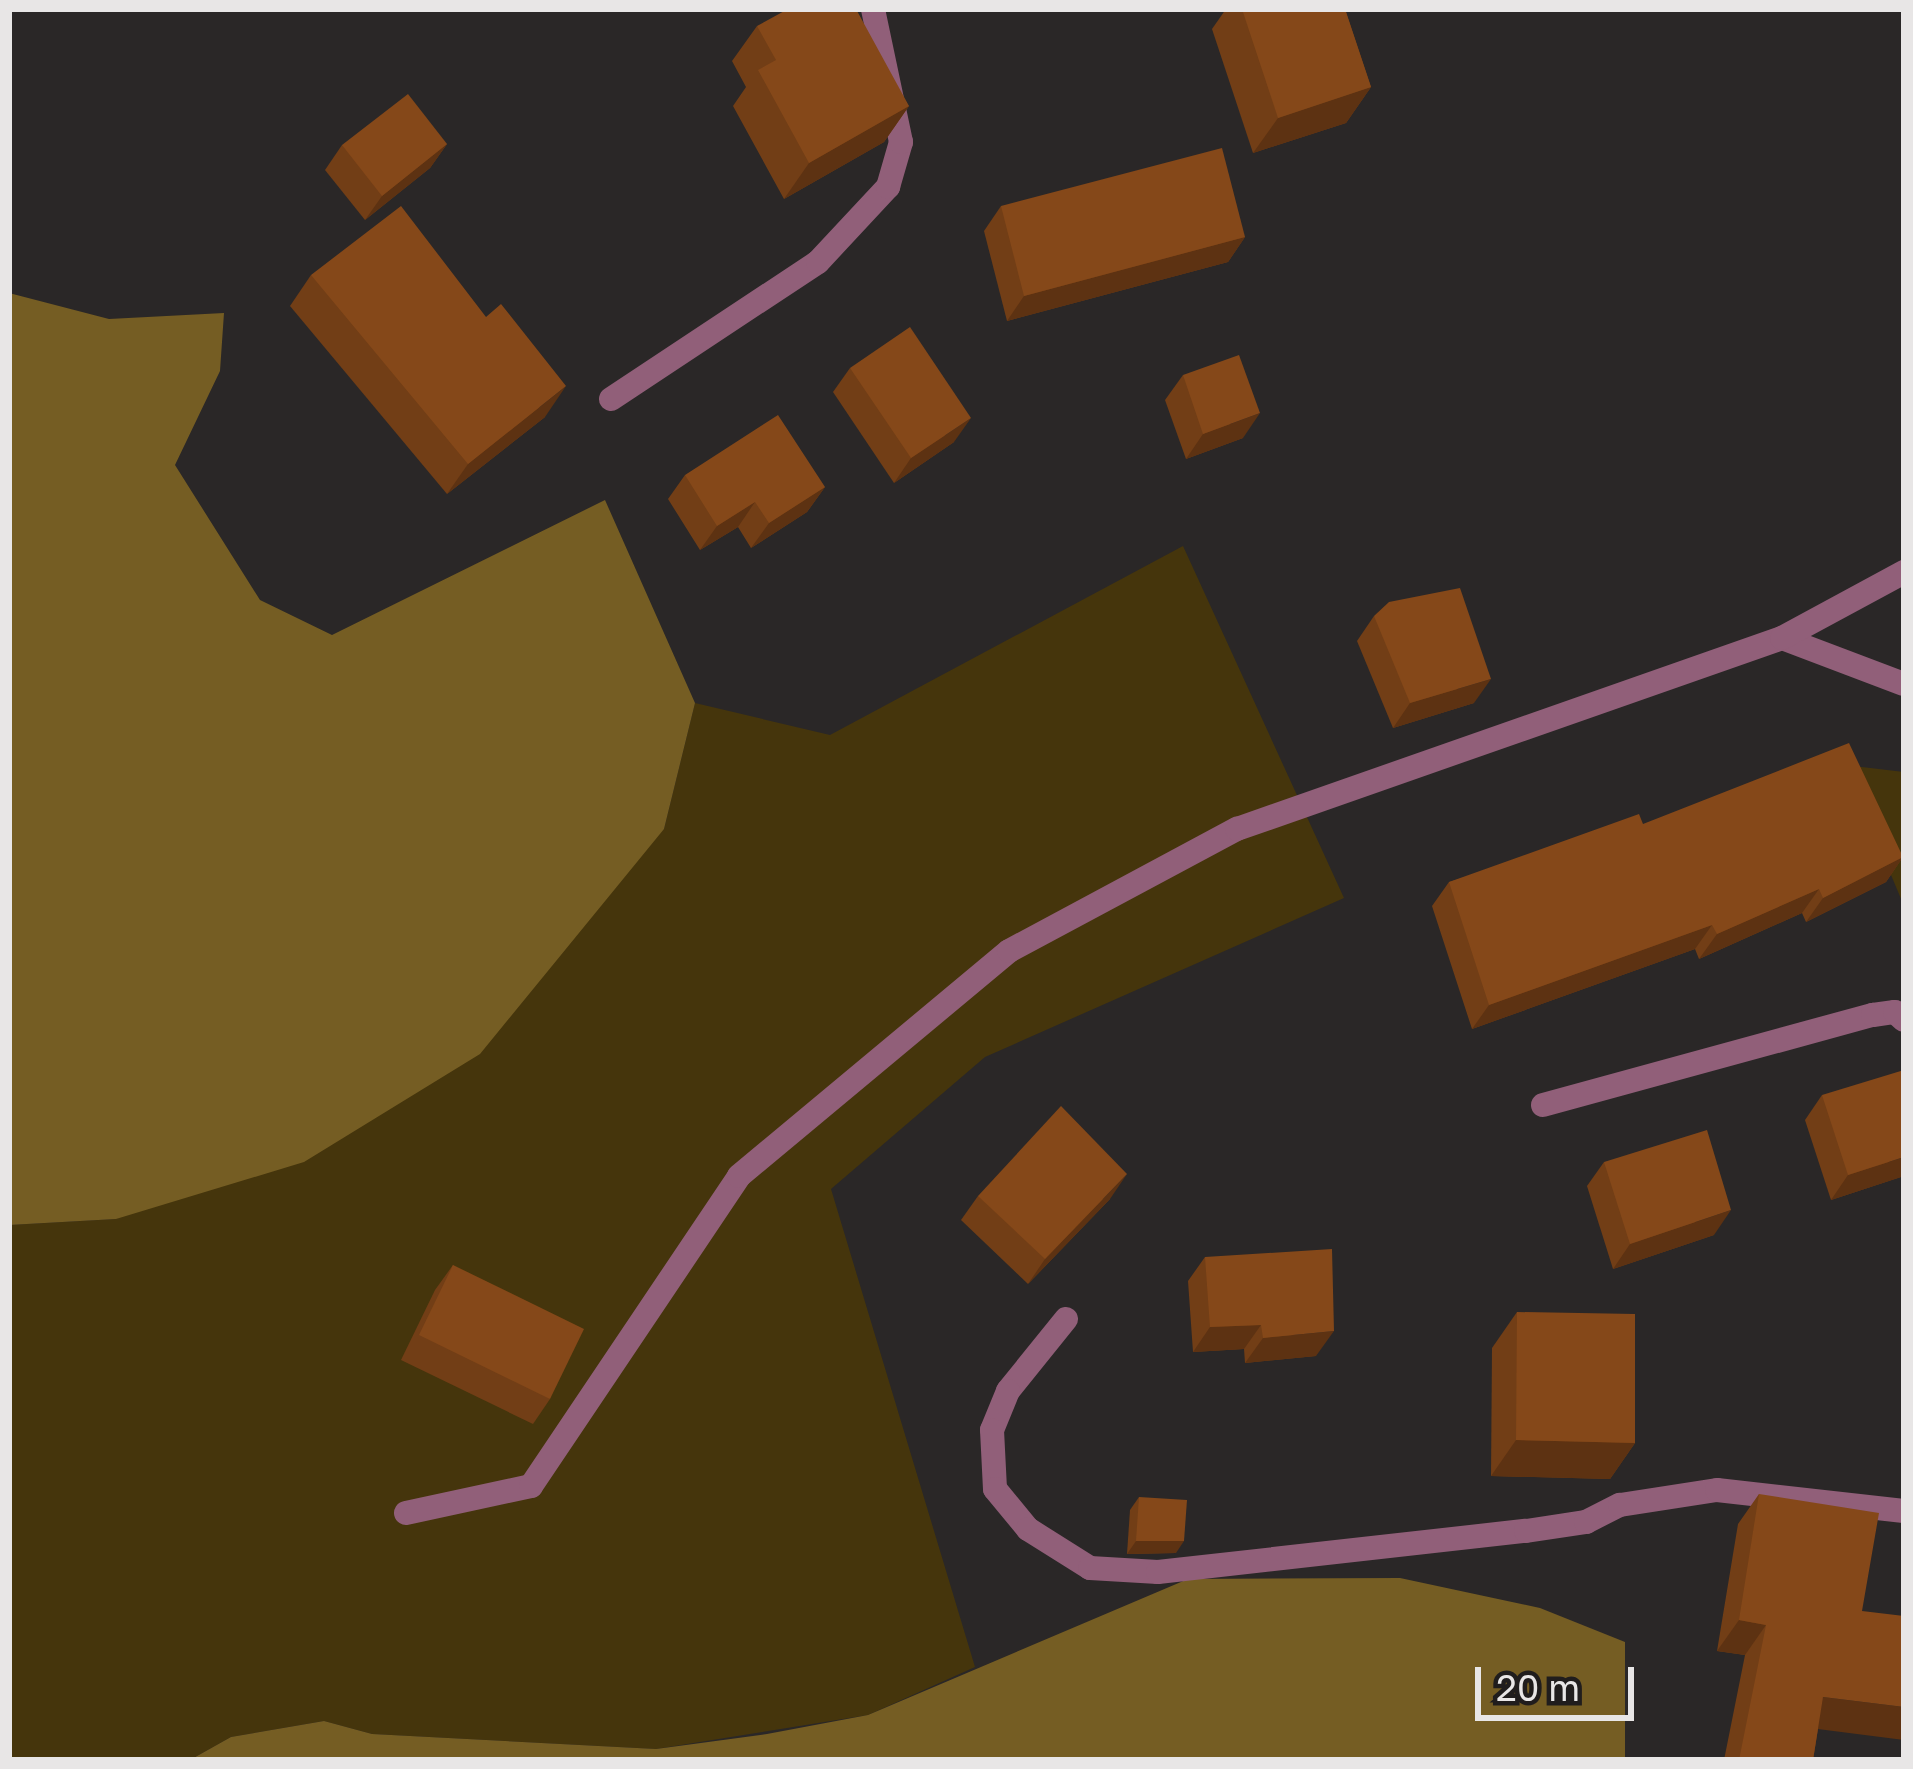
<!DOCTYPE html>
<html>
<head>
<meta charset="utf-8">
<style>
  body { margin:0 }
  #map { position:relative; width:1913px; height:1769px; overflow:hidden; background:#2a2727; font-family:"Golos Text",sans-serif }
  div>[style] { position:absolute }
  [style*='--x'] { left:calc(var(--x)*1px); top:calc(var(--y)*1px); width:calc(var(--w)*1px); rotate:calc(var(--a)*1deg) }
  .green>* { inset:0; background:#45350c }
  .forest>* { inset:0; background:#755d23 }
  .lane>* { height:24px; margin:-12px; padding:0 12px; transform-origin:12px; border-radius:12px; background:#915f79 }
  .street>* { height:24px; margin:-12px; padding:0 12px; transform-origin:12px; border-radius:12px; background:#915f79 }
  .wall>* { inset:0; background:#723e16 }
  .shaded-wall>* { inset:0; background:#5d3212 }
  .building>* { inset:0; background:#854819 }
  span { translate:-50% -50%; white-space:nowrap; text-align:center; line-height:1.15; -webkit-text-stroke:9px #201d1d; paint-order:stroke }
  .frame { position:absolute; inset:0; border:12px solid #e8e6e6; pointer-events:none }
  .scale { position:absolute; left:1475px; top:1667px; width:159px; height:54px; box-sizing:border-box; border:6px solid #e8e6e6; border-top:0; padding-left:15px; font-size:36px; line-height:42px; white-space:nowrap; color:#e8e6e6; -webkit-text-stroke:9px #201d1d; paint-order:stroke }
</style>
</head>
<body>
<div id="map">
  <div class="green">
    <div style="clip-path:polygon(1183px 546px,1344px 898px,985px 1057px,831px 1189px,975px 1667px,868px 1715px,656px 1749px,372px 1734px,324px 1721px,231px 1737px,190px 1760px,9px 1760px,9px 1225px,116px 1219px,664px 829px,695px 703px,830px 735px)"></div>
    <div style="clip-path:polygon(1845px 765px,1904px 772px,1904px 906px)"></div>
  </div>
  <div class="forest">
    <div style="clip-path:polygon(9px 293px,109px 319px,224px 313px,220px 371px,175px 465px,260px 600px,332px 635px,605px 500px,695px 703px,664px 829px,480px 1054px,304px 1162px,116px 1219px,9px 1225px)"></div>
    <div style="clip-path:polygon(1400px 1578px,1540px 1608px,1625px 1642px,1625px 1760px,190px 1760px,231px 1737px,324px 1721px,372px 1734px,656px 1749px,767px 1734px,868px 1715px,1188px 1579px)"></div>
  </div>
  <div class="lane">
    <div style="--x:611;--y:399;--w:248;--a:-33.5"></div>
    <div style="--x:818;--y:262;--w:103;--a:-47"></div>
    <div style="--x:888;--y:187;--w:47;--a:-73.9"></div>
    <div style="--x:901;--y:142;--w:136;--a:-101.9"></div>
    <div style="--x:1782;--y:638;--w:130;--a:20.7"></div>
    <div style="--x:1543;--y:1105;--w:342;--a:-15.3"></div>
    <div style="--x:1873;--y:1015;--w:22;--a:-8"></div>
    <div style="--x:1895;--y:1012;--w:12;--a:42"></div>
    <div style="--x:1066;--y:1319;--w:92;--a:128.9"></div>
    <div style="--x:1008;--y:1391;--w:42;--a:112.3"></div>
    <div style="--x:992;--y:1430;--w:59;--a:87.1"></div>
    <div style="--x:995;--y:1489;--w:52;--a:50.5"></div>
    <div style="--x:1028;--y:1529;--w:73;--a:32.2"></div>
    <div style="--x:1090;--y:1568;--w:68;--a:3.4"></div>
    <div style="--x:1158;--y:1572;--w:370;--a:-6.4"></div>
    <div style="--x:1526;--y:1531;--w:61;--a:-8.5"></div>
    <div style="--x:1586;--y:1522;--w:38;--a:-27"></div>
    <div style="--x:406;--y:1513;--w:128;--a:-12.2"></div>
    <div style="--x:531;--y:1486;--w:373;--a:-56.1"></div>
    <div style="--x:739;--y:1176;--w:351;--a:-39.8"></div>
    <div style="--x:1009;--y:951;--w:259;--a:-28.2"></div>
    <div style="--x:1237;--y:829;--w:577;--a:-19.31"></div>
    <div style="--x:1782;--y:638;--w:139;--a:-28.4"></div>
  </div>
  <div class="street">
    <div style="--x:1620;--y:1505;--w:98;--a:-8.8"></div>
    <div style="--x:1717;--y:1490;--w:188;--a:6.4"></div>
  </div>
  <div class="wall">
    <div style="clip-path:polygon(1226px 9px,1345px 9px,1371px 87px,1346px 123px,1253px 153px,1212px 29px)"></div>
    <div style="clip-path:polygon(757px 26px,909px 106px,884px 142px,784px 199px,733px 106px,746px 87px,732px 61px)"></div>
    <div style="clip-path:polygon(447px 144px,430px 168px,365px 220px,325px 170px,342px 145px)"></div>
    <div style="clip-path:polygon(1001px 206px,1245px 237px,1228px 262px,1007px 321px,984px 231px)"></div>
    <div style="clip-path:polygon(311px 275px,486px 317px,545px 417px,447px 494px,290px 306px)"></div>
    <div style="clip-path:polygon(850px 368px,954px 442px,894px 483px,833px 392px)"></div>
    <div style="clip-path:polygon(1183px 375px,1243px 438px,1186px 459px,1165px 400px)"></div>
    <div style="clip-path:polygon(685px 475px,825px 487px,807px 512px,751px 548px,738px 527px,700px 550px,668px 499px)"></div>
    <div style="clip-path:polygon(1374px 616px,1474px 703px,1393px 728px,1357px 641px)"></div>
    <div style="clip-path:polygon(1643px 824px,1903px 857px,1886px 882px,1806px 922px,1802px 913px,1699px 959px,1695px 949px,1472px 1029px,1432px 906px,1449px 882px)"></div>
    <div style="clip-path:polygon(1822px 1095px,1904px 1176px,1831px 1200px,1805px 1120px)"></div>
    <div style="clip-path:polygon(1604px 1162px,1714px 1235px,1613px 1269px,1587px 1186px)"></div>
    <div style="clip-path:polygon(978px 1196px,1110px 1199px,1028px 1284px,961px 1220px)"></div>
    <div style="clip-path:polygon(1205px 1257px,1316px 1356px,1245px 1363px,1244px 1349px,1193px 1352px,1188px 1281px)"></div>
    <div style="clip-path:polygon(453px 1265px,550px 1399px,533px 1424px,401px 1360px,435px 1290px)"></div>
    <div style="clip-path:polygon(1517px 1312px,1635px 1443px,1610px 1479px,1491px 1476px,1492px 1348px)"></div>
    <div style="clip-path:polygon(1759px 1494px,1818px 1729px,1813px 1760px,1724px 1760px,1745px 1655px,1717px 1651px,1738px 1524px)"></div>
    <div style="clip-path:polygon(1139px 1497px,1176px 1553px,1127px 1554px,1130px 1510px)"></div>
  </div>
  <div class="shaded-wall">
    <div style="clip-path:polygon(1371px 87px,1346px 123px,1253px 153px,1278px 118px)"></div>
    <div style="clip-path:polygon(909px 106px,884px 142px,784px 199px,809px 163px)"></div>
    <div style="clip-path:polygon(447px 144px,430px 168px,365px 220px,382px 196px)"></div>
    <div style="clip-path:polygon(1245px 237px,1228px 262px,1007px 321px,1024px 296px)"></div>
    <div style="clip-path:polygon(566px 386px,545px 417px,447px 494px,468px 464px)"></div>
    <div style="clip-path:polygon(1260px 413px,1243px 438px,1186px 459px,1203px 434px)"></div>
    <div style="clip-path:polygon(971px 418px,954px 442px,894px 483px,911px 458px)"></div>
    <div style="clip-path:polygon(825px 487px,807px 512px,751px 548px,769px 523px)"></div>
    <div style="clip-path:polygon(755px 502px,738px 527px,700px 550px,717px 526px)"></div>
    <div style="clip-path:polygon(1491px 679px,1474px 703px,1393px 728px,1410px 703px)"></div>
    <div style="clip-path:polygon(1903px 857px,1886px 882px,1806px 922px,1823px 898px)"></div>
    <div style="clip-path:polygon(1819px 889px,1802px 913px,1699px 959px,1717px 934px)"></div>
    <div style="clip-path:polygon(1712px 925px,1695px 949px,1472px 1029px,1489px 1005px)"></div>
    <div style="clip-path:polygon(1904px 1157px,1904px 1176px,1831px 1200px,1848px 1175px)"></div>
    <div style="clip-path:polygon(1127px 1174px,1110px 1199px,1028px 1284px,1045px 1259px)"></div>
    <div style="clip-path:polygon(1731px 1210px,1714px 1235px,1613px 1269px,1630px 1244px)"></div>
    <div style="clip-path:polygon(1261px 1325px,1244px 1349px,1193px 1352px,1210px 1327px)"></div>
    <div style="clip-path:polygon(1334px 1331px,1316px 1356px,1245px 1363px,1263px 1338px)"></div>
    <div style="clip-path:polygon(1516px 1440px,1635px 1443px,1610px 1479px,1491px 1476px)"></div>
    <div style="clip-path:polygon(1136px 1541px,1184px 1541px,1176px 1553px,1127px 1554px)"></div>
    <div style="clip-path:polygon(1739px 1620px,1766px 1625px,1745px 1655px,1717px 1651px)"></div>
    <div style="clip-path:polygon(1823px 1697px,1904px 1707px,1904px 1740px,1802px 1727px)"></div>
  </div>
  <div class="building">
    <div style="clip-path:polygon(788px 9px,856px 9px,909px 106px,809px 163px,758px 70px,776px 60px,757px 26px)"></div>
    <div style="clip-path:polygon(1242px 9px,1345px 9px,1371px 87px,1278px 118px)"></div>
    <div style="clip-path:polygon(408px 94px,447px 144px,382px 196px,342px 145px)"></div>
    <div style="clip-path:polygon(1222px 148px,1245px 237px,1024px 296px,1001px 206px)"></div>
    <div style="clip-path:polygon(401px 206px,486px 317px,501px 304px,566px 386px,468px 464px,311px 275px)"></div>
    <div style="clip-path:polygon(910px 327px,971px 418px,911px 458px,850px 368px)"></div>
    <div style="clip-path:polygon(1239px 355px,1260px 413px,1203px 434px,1183px 375px)"></div>
    <div style="clip-path:polygon(778px 415px,825px 487px,769px 523px,755px 502px,717px 526px,685px 475px)"></div>
    <div style="clip-path:polygon(1460px 588px,1491px 679px,1410px 703px,1374px 616px,1389px 602px)"></div>
    <div style="clip-path:polygon(1849px 743px,1903px 857px,1823px 898px,1819px 889px,1717px 934px,1712px 925px,1489px 1005px,1449px 882px,1639px 814px,1643px 824px)"></div>
    <div style="clip-path:polygon(1904px 1070px,1904px 1157px,1848px 1175px,1822px 1095px)"></div>
    <div style="clip-path:polygon(1061px 1106px,1127px 1174px,1045px 1259px,978px 1196px)"></div>
    <div style="clip-path:polygon(1707px 1130px,1731px 1210px,1630px 1244px,1604px 1162px)"></div>
    <div style="clip-path:polygon(1332px 1249px,1334px 1331px,1263px 1338px,1261px 1325px,1210px 1327px,1205px 1257px)"></div>
    <div style="clip-path:polygon(453px 1265px,584px 1329px,550px 1399px,419px 1335px)"></div>
    <div style="clip-path:polygon(1517px 1312px,1635px 1314px,1635px 1443px,1516px 1440px)"></div>
    <div style="clip-path:polygon(1759px 1494px,1879px 1513px,1862px 1611px,1904px 1616px,1904px 1707px,1823px 1697px,1813px 1760px,1739px 1760px,1766px 1625px,1739px 1620px)"></div>
    <div style="clip-path:polygon(1139px 1497px,1187px 1500px,1184px 1541px,1136px 1541px)"></div>
  </div>
  <div class="frame"></div>
  <div class="scale">20 m</div>
</div>
</body>
</html>
